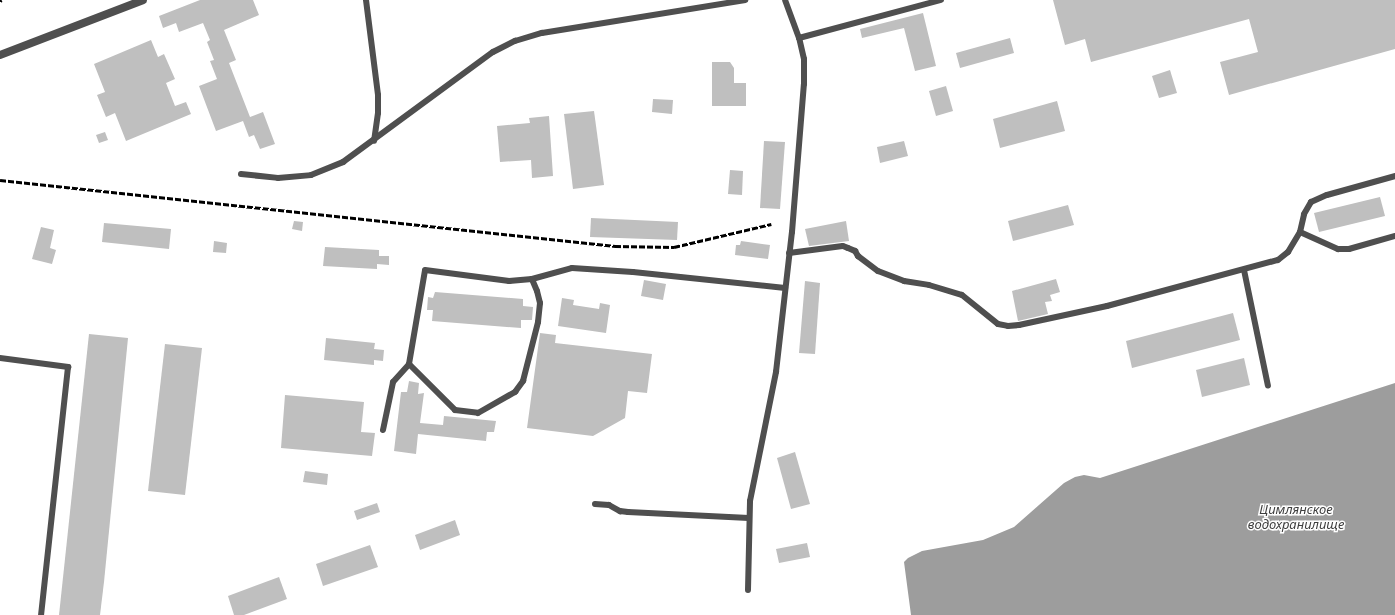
<!DOCTYPE html>
<html>
<head>
<meta charset="utf-8">
<style>
  body { margin:0 }
  #map { position:relative; width:1395px; height:615px; overflow:hidden; background:#fff; font-family:"Noto Sans",sans-serif }
  div>[style] { position:absolute }
  [style*='--x'] { left:calc(var(--x)*1px); top:calc(var(--y)*1px); width:calc(var(--w)*1px); rotate:calc(var(--a)*1deg) }
  .water>* { inset:0; background:#9d9d9d }
  .building>* { inset:0; background:#bfbfbf }
  .service>* { height:6px; margin:-3px; padding:0 3px; transform-origin:3px; border-radius:3px; background:#4f4f4f }
  .minor>* { height:8px; margin:-4px; padding:0 4px; transform-origin:4px; border-radius:4px; background:#4f4f4f }
  .rail>* { height:3px; margin-top:-1.5px; transform-origin:0; background:repeating-linear-gradient(90deg,#000 0 6px,transparent 0 8px) }
  span { translate:-50% -50%; white-space:nowrap; text-align:center; line-height:1.15; -webkit-text-stroke:3px #fff; paint-order:stroke }
  .water-label { font-size:13px; color:#3e3e3e; font-style:italic }
</style>
</head>
<body>
<div id="map">
  <div class="water">
    <div style="clip-path:polygon(1395px 383px,1395px 615px,911px 615px,904px 562px,908px 558px,922px 551px,983px 540px,1014px 527px,1064px 483px,1075px 477px,1084px 475px,1100px 478px)"></div>
  </div>
  <div class="building">
    <div style="clip-path:polygon(200px 0,253px 0,259px 15px,224px 30px,236px 60px,229px 63px,250px 117px,263px 112px,275px 144px,260px 149px,254px 135px,249px 137px,243px 121px,216px 131px,199px 86px,217px 79px,210px 61px,214px 60px,207px 42px,210px 40px,203px 23px,179px 32px,176px 23px,163px 28px,159px 16px)"></div>
    <div style="clip-path:polygon(1053px 0,1395px 0,1395px 49px,1229px 95px,1220px 62px,1258px 52px,1249px 19px,1091px 62px,1085px 39px,1065px 45px)"></div>
    <div style="clip-path:polygon(923px 13px,936px 66px,915px 71px,904px 28px,862px 38px,860px 29px)"></div>
    <div style="clip-path:polygon(1010px 38px,1014px 53px,960px 68px,956px 53px)"></div>
    <div style="clip-path:polygon(151px 40px,158px 57px,164px 54px,175px 79px,166px 83px,175px 106px,186px 102px,191px 114px,126px 141px,115px 113px,106px 117px,97px 95px,105px 92px,94px 64px)"></div>
    <div style="clip-path:polygon(712px 62px,730px 62px,734px 68px,734px 83px,746px 83px,746px 106px,712px 106px)"></div>
    <div style="clip-path:polygon(1170px 70px,1177px 93px,1159px 98px,1152px 76px)"></div>
    <div style="clip-path:polygon(946px 86px,953px 111px,936px 116px,929px 91px)"></div>
    <div style="clip-path:polygon(653px 99px,673px 100px,672px 114px,652px 112px)"></div>
    <div style="clip-path:polygon(1057px 101px,1065px 131px,1000px 148px,993px 119px)"></div>
    <div style="clip-path:polygon(594px 111px,604px 185px,573px 189px,564px 114px)"></div>
    <div style="clip-path:polygon(549px 116px,553px 176px,532px 178px,531px 160px,500px 162px,497px 126px,530px 123px,529px 118px)"></div>
    <div style="clip-path:polygon(105px 132px,108px 140px,99px 143px,96px 135px)"></div>
    <div style="clip-path:polygon(764px 141px,785px 142px,780px 209px,760px 208px)"></div>
    <div style="clip-path:polygon(904px 141px,908px 156px,880px 163px,877px 147px)"></div>
    <div style="clip-path:polygon(730px 170px,743px 171px,742px 195px,728px 194px)"></div>
    <div style="clip-path:polygon(1380px 197px,1385px 216px,1319px 232px,1314px 213px)"></div>
    <div style="clip-path:polygon(1068px 205px,1074px 225px,1013px 241px,1008px 221px)"></div>
    <div style="clip-path:polygon(591px 218px,678px 222px,677px 240px,590px 237px)"></div>
    <div style="clip-path:polygon(294px 221px,303px 222px,302px 231px,292px 229px)"></div>
    <div style="clip-path:polygon(846px 221px,849px 241px,809px 246px,805px 229px)"></div>
    <div style="clip-path:polygon(104px 223px,171px 229px,169px 249px,102px 242px)"></div>
    <div style="clip-path:polygon(41px 227px,54px 230px,50px 248px,56px 250px,52px 264px,32px 259px)"></div>
    <div style="clip-path:polygon(214px 241px,227px 243px,226px 253px,213px 252px)"></div>
    <div style="clip-path:polygon(741px 241px,770px 245px,768px 259px,735px 255px,736px 245px,740px 245px)"></div>
    <div style="clip-path:polygon(325px 247px,379px 250px,379px 256px,389px 256px,389px 265px,377px 264px,377px 269px,323px 266px)"></div>
    <div style="clip-path:polygon(1056px 279px,1060px 292px,1050px 295px,1052px 301px,1045px 302px,1048px 314px,1018px 321px,1012px 291px)"></div>
    <div style="clip-path:polygon(644px 280px,666px 284px,663px 300px,641px 296px)"></div>
    <div style="clip-path:polygon(805px 281px,820px 283px,815px 354px,799px 353px)"></div>
    <div style="clip-path:polygon(435px 292px,523px 299px,523px 306px,533px 307px,532px 320px,521px 320px,521px 328px,432px 321px,433px 310px,427px 310px,428px 297px,433px 298px)"></div>
    <div style="clip-path:polygon(562px 298px,574px 300px,573px 305px,599px 309px,600px 303px,610px 305px,606px 333px,558px 326px)"></div>
    <div style="clip-path:polygon(1233px 313px,1240px 340px,1132px 368px,1126px 341px)"></div>
    <div style="clip-path:polygon(540px 333px,556px 335px,555px 343px,652px 354px,647px 393px,628px 391px,625px 418px,593px 436px,527px 428px)"></div>
    <div style="clip-path:polygon(89px 334px,128px 338px,104px 582px,100px 615px,59px 615px)"></div>
    <div style="clip-path:polygon(326px 338px,375px 343px,374px 349px,384px 350px,383px 361px,374px 360px,374px 365px,324px 360px)"></div>
    <div style="clip-path:polygon(165px 344px,202px 348px,185px 495px,148px 491px)"></div>
    <div style="clip-path:polygon(1244px 358px,1250px 385px,1202px 397px,1196px 370px)"></div>
    <div style="clip-path:polygon(409px 381px,419px 383px,418px 394px,424px 393px,420px 423px,443px 425px,444px 416px,496px 421px,494px 432px,487px 432px,486px 441px,418px 434px,416px 454px,394px 451px,401px 392px,407px 392px)"></div>
    <div style="clip-path:polygon(285px 395px,364px 402px,361px 432px,375px 433px,372px 456px,281px 448px)"></div>
    <div style="clip-path:polygon(795px 452px,810px 504px,791px 509px,777px 458px)"></div>
    <div style="clip-path:polygon(305px 471px,328px 474px,327px 485px,303px 482px)"></div>
    <div style="clip-path:polygon(377px 503px,380px 512px,357px 520px,354px 511px)"></div>
    <div style="clip-path:polygon(455px 520px,460px 535px,420px 550px,415px 535px)"></div>
    <div style="clip-path:polygon(807px 543px,810px 557px,779px 563px,776px 549px)"></div>
    <div style="clip-path:polygon(370px 545px,378px 567px,323px 586px,316px 564px)"></div>
    <div style="clip-path:polygon(279px 577px,287px 599px,244px 615px,234px 615px,228px 596px)"></div>
  </div>
  <div class="service">
    <div style="--x:366;--y:0;--w:96;--a:82.8"></div>
    <div style="--x:378;--y:95;--w:18;--a:90"></div>
    <div style="--x:378;--y:113;--w:28;--a:98"></div>
    <div style="--x:799;--y:38;--w:147;--a:-15"></div>
    <div style="--x:241;--y:174;--w:37;--a:6"></div>
    <div style="--x:278;--y:178;--w:33;--a:-5"></div>
    <div style="--x:311;--y:175;--w:35;--a:-22"></div>
    <div style="--x:343;--y:162;--w:186;--a:-36.3"></div>
    <div style="--x:493;--y:52;--w:25;--a:-27"></div>
    <div style="--x:515;--y:41;--w:28;--a:-17"></div>
    <div style="--x:542;--y:33;--w:206;--a:-9.2"></div>
    <div style="--x:1300;--y:232;--w:42;--a:24.1"></div>
    <div style="--x:1338;--y:249;--w:11;--a:0"></div>
    <div style="--x:1349;--y:249;--w:48;--a:-15.8"></div>
    <div style="--x:789;--y:253;--w:54;--a:-7.4"></div>
    <div style="--x:843;--y:246;--w:5;--a:22"></div>
    <div style="--x:848;--y:248;--w:8;--a:23"></div>
    <div style="--x:855;--y:251;--w:6;--a:59"></div>
    <div style="--x:858;--y:256;--w:25;--a:37"></div>
    <div style="--x:878;--y:271;--w:28;--a:21"></div>
    <div style="--x:904;--y:281;--w:25;--a:9"></div>
    <div style="--x:929;--y:285;--w:34;--a:17"></div>
    <div style="--x:962;--y:295;--w:46;--a:38.9"></div>
    <div style="--x:998;--y:324;--w:10;--a:11"></div>
    <div style="--x:1008;--y:326;--w:11;--a:-5"></div>
    <div style="--x:1019;--y:325;--w:90;--a:-12.2"></div>
    <div style="--x:1107;--y:306;--w:177;--a:-15.1"></div>
    <div style="--x:1278;--y:260;--w:13;--a:-39"></div>
    <div style="--x:1288;--y:252;--w:23;--a:-59"></div>
    <div style="--x:1300;--y:232;--w:18;--a:-77"></div>
    <div style="--x:1304;--y:214;--w:14;--a:-60"></div>
    <div style="--x:1311;--y:202;--w:17;--a:-24"></div>
    <div style="--x:1327;--y:195;--w:71;--a:-15.6"></div>
    <div style="--x:1244;--y:270;--w:118;--a:78.3"></div>
    <div style="--x:0;--y:358;--w:69;--a:7.5"></div>
    <div style="--x:68;--y:367;--w:249;--a:96.2"></div>
    <div style="--x:409;--y:364;--w:65;--a:45"></div>
    <div style="--x:455;--y:410;--w:23;--a:7"></div>
    <div style="--x:478;--y:413;--w:43;--a:-29.6"></div>
    <div style="--x:515;--y:392;--w:14;--a:-54"></div>
    <div style="--x:523;--y:381;--w:61;--a:-75.7"></div>
    <div style="--x:538;--y:322;--w:19;--a:-84"></div>
    <div style="--x:540;--y:303;--w:12;--a:-104"></div>
    <div style="--x:537;--y:291;--w:13;--a:-113"></div>
    <div style="--x:383;--y:430;--w:49;--a:-78.2"></div>
    <div style="--x:393;--y:382;--w:24;--a:-48"></div>
    <div style="--x:409;--y:364;--w:95;--a:-80.3"></div>
    <div style="--x:425;--y:270;--w:85;--a:7.5"></div>
    <div style="--x:509;--y:281;--w:23;--a:-5"></div>
    <div style="--x:532;--y:279;--w:41;--a:-15.4"></div>
    <div style="--x:572;--y:268;--w:61;--a:3.8"></div>
    <div style="--x:633;--y:272;--w:153;--a:6"></div>
    <div style="--x:595;--y:504;--w:14;--a:4"></div>
    <div style="--x:609;--y:505;--w:13;--a:29"></div>
    <div style="--x:620;--y:511;--w:8;--a:7"></div>
    <div style="--x:628;--y:512;--w:121;--a:2.8"></div>
    <div style="--x:748;--y:590;--w:89;--a:-88.7"></div>
    <div style="--x:750;--y:501;--w:132;--a:-78.6"></div>
    <div style="--x:776;--y:372;--w:141;--a:-83.5"></div>
    <div style="--x:792;--y:232;--w:148;--a:-85.4"></div>
    <div style="--x:804;--y:84;--w:25;--a:-90"></div>
    <div style="--x:804;--y:59;--w:22;--a:-103"></div>
    <div style="--x:799;--y:38;--w:40;--a:-110.2"></div>
  </div>
  <div class="minor">
    <div style="--x:0;--y:55;--w:153;--a:-21"></div>
  </div>
  <div class="rail">
    <div style="--x:0;--y:1;--w:2;--a:-27"></div>
    <div style="--x:0;--y:180;--w:619;--a:6.13"></div>
    <div style="--x:615;--y:246;--w:59;--a:1"></div>
    <div style="--x:674;--y:247;--w:100;--a:-13.3"></div>
  </div>
  <div class="water-label">
    <span style="left:1296px;top:517px">Цимлянское<br>водохранилище</span>
  </div>
</div>
</body>
</html>
